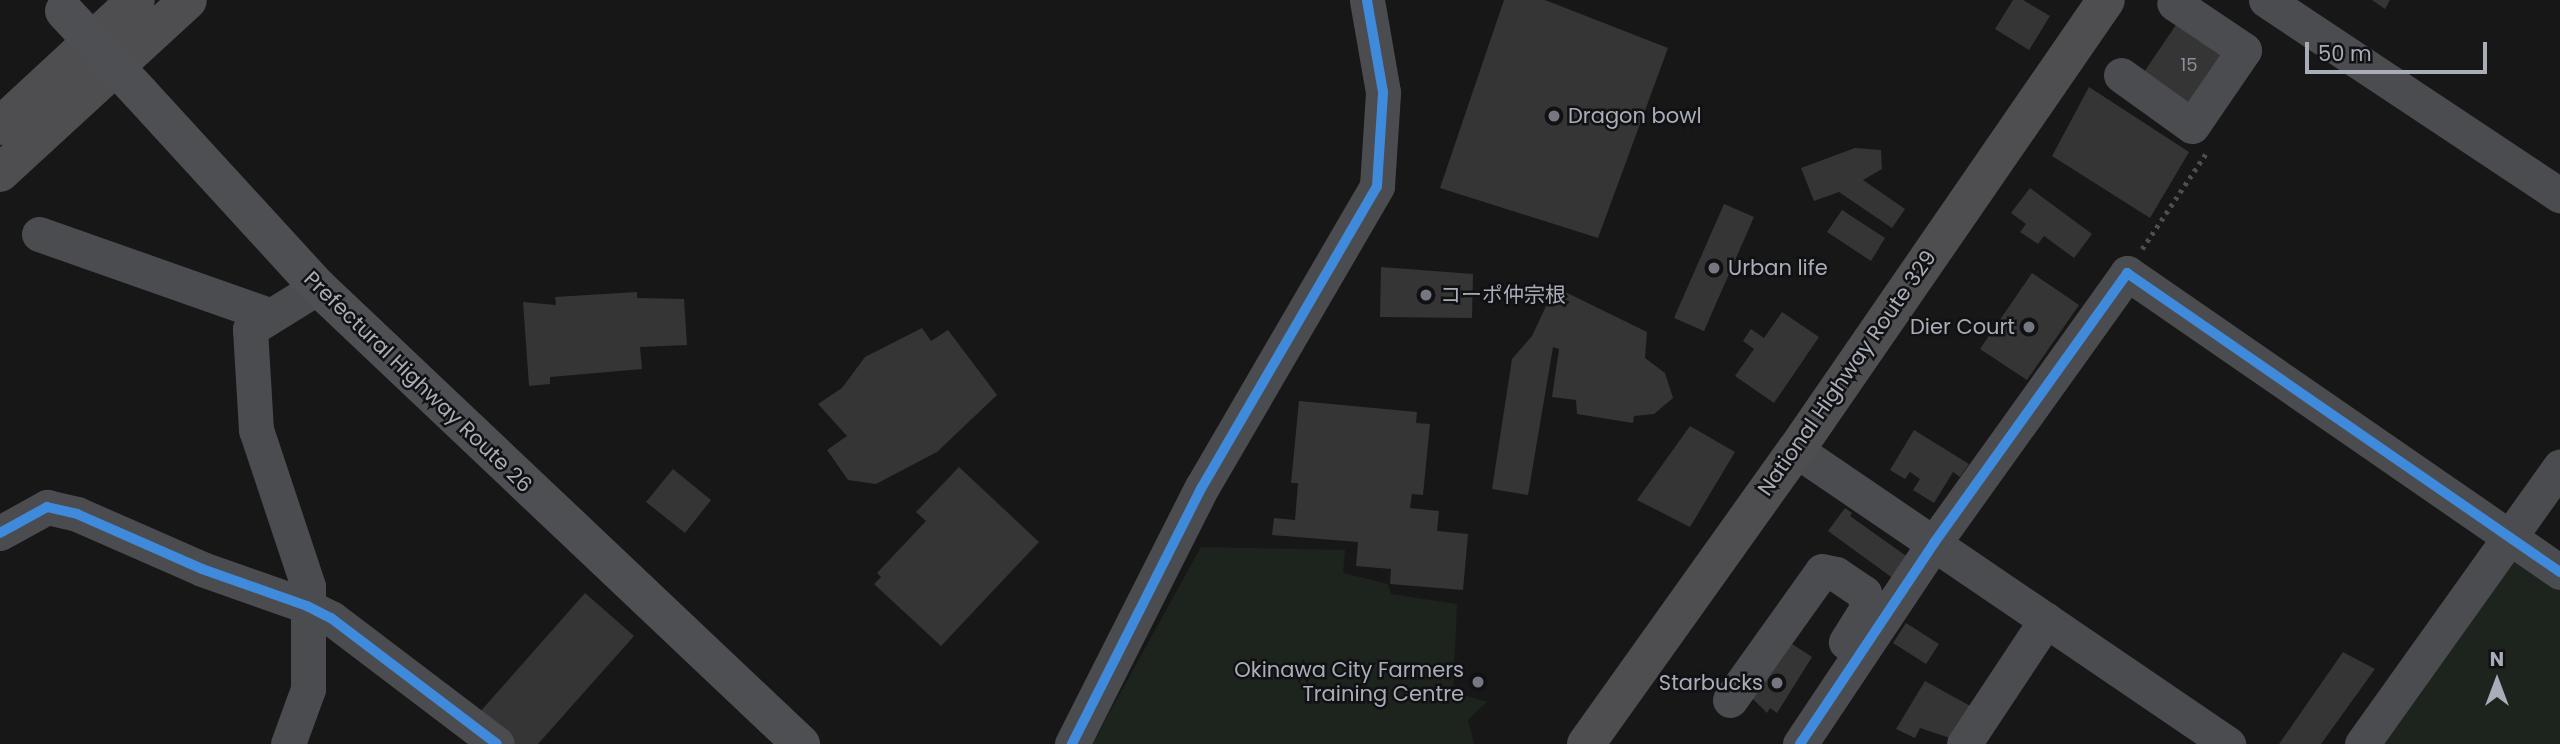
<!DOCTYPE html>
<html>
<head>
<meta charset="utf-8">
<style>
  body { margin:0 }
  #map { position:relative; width:2560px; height:744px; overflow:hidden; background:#171717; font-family:Poppins,"Noto Sans JP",sans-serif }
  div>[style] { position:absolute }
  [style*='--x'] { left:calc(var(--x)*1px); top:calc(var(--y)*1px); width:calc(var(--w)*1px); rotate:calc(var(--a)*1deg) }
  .green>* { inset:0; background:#1d241e }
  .building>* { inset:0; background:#353536 }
  .path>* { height:4.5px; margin-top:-2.25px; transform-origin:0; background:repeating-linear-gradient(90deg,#4d4e52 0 3.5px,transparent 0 8.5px) }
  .minor>* { height:35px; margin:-17.5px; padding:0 17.5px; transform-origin:17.5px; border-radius:17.5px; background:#4b4c50 }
  .major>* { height:38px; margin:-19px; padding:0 19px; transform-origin:19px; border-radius:19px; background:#4d4f52 }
  .highway>* { height:38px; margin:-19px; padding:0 19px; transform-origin:19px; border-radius:19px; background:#4e4e51 }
  .major-bridge>* { height:38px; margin:-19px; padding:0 19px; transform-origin:19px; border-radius:19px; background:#4d4f52 }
  .cycleway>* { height:10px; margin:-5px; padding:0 5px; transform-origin:5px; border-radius:5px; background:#408adc }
  .dots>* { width:19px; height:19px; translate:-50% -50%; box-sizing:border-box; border:4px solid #111113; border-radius:50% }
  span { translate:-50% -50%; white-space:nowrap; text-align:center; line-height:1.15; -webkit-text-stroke:5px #111113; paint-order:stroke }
  .number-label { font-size:18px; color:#8b8f98 }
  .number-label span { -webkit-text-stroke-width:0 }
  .poi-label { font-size:21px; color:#a8adb8 }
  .left { translate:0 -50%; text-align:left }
  .right { translate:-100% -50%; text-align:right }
  .street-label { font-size:21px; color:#a8adb8 }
  .north { position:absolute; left:2462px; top:646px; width:70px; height:70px; -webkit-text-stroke:5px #111113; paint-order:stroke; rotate:0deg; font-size:19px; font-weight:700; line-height:28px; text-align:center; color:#a8adb8 }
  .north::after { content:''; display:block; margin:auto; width:24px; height:32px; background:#a8adb8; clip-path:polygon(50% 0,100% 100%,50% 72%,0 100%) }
  .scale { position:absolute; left:2305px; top:42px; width:182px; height:32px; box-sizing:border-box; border:4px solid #a8adb8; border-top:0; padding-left:9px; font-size:21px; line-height:24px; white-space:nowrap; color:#a8adb8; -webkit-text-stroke:5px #111113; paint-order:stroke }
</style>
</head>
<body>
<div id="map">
  <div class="green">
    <div style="clip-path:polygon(1201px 547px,1345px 550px,1343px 573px,1388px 584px,1391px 594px,1457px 604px,1453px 692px,1487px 702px,1468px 720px,1474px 744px,1092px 744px)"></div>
    <div style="clip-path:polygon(2511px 552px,2560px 585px,2560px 744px,2375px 744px)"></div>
  </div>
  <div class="building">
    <div style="clip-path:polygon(1504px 0,1545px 0,1668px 48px,1598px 238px,1440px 188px)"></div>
    <div style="clip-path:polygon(2013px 0,2023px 0,2050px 16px,2029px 50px,1995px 29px)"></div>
    <div style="clip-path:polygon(2372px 0,2390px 0,2385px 9px)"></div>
    <div style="clip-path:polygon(2182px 16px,2238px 53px,2193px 116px,2140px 78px)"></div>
    <div style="clip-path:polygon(2089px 87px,2189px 152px,2150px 218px,2052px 156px)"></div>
    <div style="clip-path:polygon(1855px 148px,1881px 150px,1882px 169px,1863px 180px,1905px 209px,1892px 228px,1839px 192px,1814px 201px,1801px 168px)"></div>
    <div style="clip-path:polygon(2030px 188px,2092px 234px,2074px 258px,2044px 236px,2038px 244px,2020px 232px,2026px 224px,2011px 213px)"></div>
    <div style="clip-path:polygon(1724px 204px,1754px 217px,1704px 331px,1674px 318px)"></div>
    <div style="clip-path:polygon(1842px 210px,1885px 238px,1871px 261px,1827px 232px)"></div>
    <div style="clip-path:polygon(1381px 267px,1473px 274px,1472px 318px,1380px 317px)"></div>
    <div style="clip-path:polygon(2032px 273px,2079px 305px,2027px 380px,1980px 349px)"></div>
    <div style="clip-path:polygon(1555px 287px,1647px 332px,1645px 358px,1665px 373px,1673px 398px,1654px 414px,1634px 416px,1633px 423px,1577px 414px,1576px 400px,1552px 397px,1559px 349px,1553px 347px,1528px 495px,1492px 489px,1512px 359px,1532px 336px)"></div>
    <div style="clip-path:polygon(637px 292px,637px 298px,684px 299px,687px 345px,640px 347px,642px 369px,550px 377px,550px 384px,529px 386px,523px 302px,556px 305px,555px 297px)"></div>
    <div style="clip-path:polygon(1782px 312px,1819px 337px,1774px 403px,1735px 376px,1754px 349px,1743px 341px,1751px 329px,1764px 338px)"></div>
    <div style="clip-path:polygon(922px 328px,931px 341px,948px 330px,997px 395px,937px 452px,876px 484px,848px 480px,827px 450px,847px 436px,818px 404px,842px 388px,865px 357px)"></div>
    <div style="clip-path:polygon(1299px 401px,1417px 412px,1416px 423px,1430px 424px,1423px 495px,1412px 494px,1410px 508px,1439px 511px,1437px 531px,1468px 534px,1463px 590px,1390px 584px,1391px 569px,1356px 566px,1358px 542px,1272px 535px,1274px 518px,1295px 520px,1298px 483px,1291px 483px)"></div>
    <div style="clip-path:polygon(1690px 426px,1735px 452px,1690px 527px,1637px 500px)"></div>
    <div style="clip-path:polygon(1914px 430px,1969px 464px,1960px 477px,1953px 472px,1934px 503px,1913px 490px,1920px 479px,1910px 472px,1905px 479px,1890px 470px)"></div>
    <div style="clip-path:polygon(959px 467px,1039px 542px,941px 646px,874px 584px,881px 577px,877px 573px,926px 521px,916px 512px)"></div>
    <div style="clip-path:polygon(673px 469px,711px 500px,685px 533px,646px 502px)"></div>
    <div style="clip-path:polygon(1845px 508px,1852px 513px,1850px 516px,1909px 558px,1894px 579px,1828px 531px)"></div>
    <div style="clip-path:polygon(585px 593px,634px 636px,538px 744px,515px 744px,479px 713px)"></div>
    <div style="clip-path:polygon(1906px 623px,1939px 644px,1926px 664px,1893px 643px)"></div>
    <div style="clip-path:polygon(1786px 640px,1812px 657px,1777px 713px,1770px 708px,1767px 713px,1750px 696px)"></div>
    <div style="clip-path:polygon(2343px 652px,2375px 669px,2321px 744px,2279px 744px)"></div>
    <div style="clip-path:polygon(1925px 681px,1972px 707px,1953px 739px,1920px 728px,1915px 738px,1896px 729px)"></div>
  </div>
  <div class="path">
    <div style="--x:2142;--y:249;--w:117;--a:-56.2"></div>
  </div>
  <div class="minor">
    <div style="--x:2266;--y:0;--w:353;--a:33.6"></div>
    <div style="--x:2121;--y:75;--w:87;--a:35.7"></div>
    <div style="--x:2192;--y:126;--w:92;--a:-55.6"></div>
    <div style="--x:2244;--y:50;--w:84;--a:-146.1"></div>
    <div style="--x:39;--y:234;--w:244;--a:19.4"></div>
    <div style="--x:1796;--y:450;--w:523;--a:34.24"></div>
    <div style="--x:0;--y:533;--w:54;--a:-29"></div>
    <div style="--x:47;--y:507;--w:31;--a:13"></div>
    <div style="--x:77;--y:514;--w:137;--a:23.7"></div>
    <div style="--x:202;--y:569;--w:111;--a:19.4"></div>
    <div style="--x:307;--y:606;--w:27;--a:27"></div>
    <div style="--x:331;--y:618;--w:208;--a:37.2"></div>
    <div style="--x:1730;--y:700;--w:158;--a:-54.5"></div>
    <div style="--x:1822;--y:571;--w:14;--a:12"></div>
    <div style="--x:1836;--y:574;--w:34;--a:34"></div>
    <div style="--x:1864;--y:593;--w:15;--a:79"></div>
    <div style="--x:1867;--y:608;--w:40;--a:122"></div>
    <div style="--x:288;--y:744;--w:59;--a:-70"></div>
    <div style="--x:308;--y:689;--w:103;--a:-90"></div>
    <div style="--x:308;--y:586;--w:164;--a:-108.4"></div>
    <div style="--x:256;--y:430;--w:101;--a:-93.4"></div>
    <div style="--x:250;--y:329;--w:80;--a:-31.7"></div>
    <div style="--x:1072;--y:744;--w:288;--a:-63.2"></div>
    <div style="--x:1202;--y:487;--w:348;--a:-59.8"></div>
    <div style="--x:1377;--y:186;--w:94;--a:-86.3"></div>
    <div style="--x:1383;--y:92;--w:93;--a:-99.9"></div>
    <div style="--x:1800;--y:744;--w:242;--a:-56.3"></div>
    <div style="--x:1934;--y:543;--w:332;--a:-54.4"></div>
    <div style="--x:2127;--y:273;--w:526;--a:34.63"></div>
    <div style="--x:1964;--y:744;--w:149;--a:-56.5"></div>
    <div style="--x:2362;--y:744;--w:341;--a:-54.5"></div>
  </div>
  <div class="major">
    <div style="--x:140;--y:93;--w:263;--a:47.5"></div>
    <div style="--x:318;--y:287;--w:665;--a:43.42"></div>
  </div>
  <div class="highway">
    <div style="--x:0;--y:126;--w:185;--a:-42.8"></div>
    <div style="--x:0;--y:173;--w:255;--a:-42.6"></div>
    <div style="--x:1586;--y:744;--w:361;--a:-54.5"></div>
    <div style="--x:1796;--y:450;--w:546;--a:-55.44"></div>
  </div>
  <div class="major-bridge">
    <div style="--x:64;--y:11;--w:112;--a:47.2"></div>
  </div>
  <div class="cycleway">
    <div style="--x:0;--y:533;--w:54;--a:-29"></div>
    <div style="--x:47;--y:507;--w:31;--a:13"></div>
    <div style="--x:77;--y:514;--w:137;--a:23.7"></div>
    <div style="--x:202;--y:569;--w:111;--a:19.4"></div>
    <div style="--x:307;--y:606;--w:27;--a:27"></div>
    <div style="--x:331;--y:618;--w:208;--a:37.2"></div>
    <div style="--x:1072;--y:744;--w:288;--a:-63.2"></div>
    <div style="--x:1202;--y:487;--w:348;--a:-59.8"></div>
    <div style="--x:1377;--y:186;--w:94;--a:-86.3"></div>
    <div style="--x:1383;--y:92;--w:93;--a:-99.9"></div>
    <div style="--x:1800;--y:744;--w:242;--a:-56.3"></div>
    <div style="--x:1934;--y:543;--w:332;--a:-54.4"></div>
    <div style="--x:2127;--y:273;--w:526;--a:34.63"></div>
  </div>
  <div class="dots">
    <div style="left:1554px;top:116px;background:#757880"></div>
    <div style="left:1714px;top:268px;background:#757880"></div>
    <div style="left:1426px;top:295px;background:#757880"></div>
    <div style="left:2029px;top:327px;background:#757880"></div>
    <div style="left:1478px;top:682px;background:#757880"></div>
    <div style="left:1777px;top:683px;background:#757880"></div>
  </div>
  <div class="number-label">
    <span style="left:2189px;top:65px">15</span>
  </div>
  <div class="poi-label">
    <span class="left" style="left:1568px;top:116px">Dragon bowl</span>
    <span class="left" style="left:1728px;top:268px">Urban life</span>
    <span class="left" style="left:1440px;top:295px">コーポ仲宗根</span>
    <span class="right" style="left:2015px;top:327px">Dier Court</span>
    <span class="right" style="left:1464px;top:682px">Okinawa City Farmers<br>Training Centre</span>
    <span class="right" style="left:1763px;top:683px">Starbucks</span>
  </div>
  <div class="street-label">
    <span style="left:1847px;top:373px;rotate:-55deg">National Highway Route 329</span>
    <span style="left:418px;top:382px;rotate:44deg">Prefectural Highway Route 26</span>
  </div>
  <div class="north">N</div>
  <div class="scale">50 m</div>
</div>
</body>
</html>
